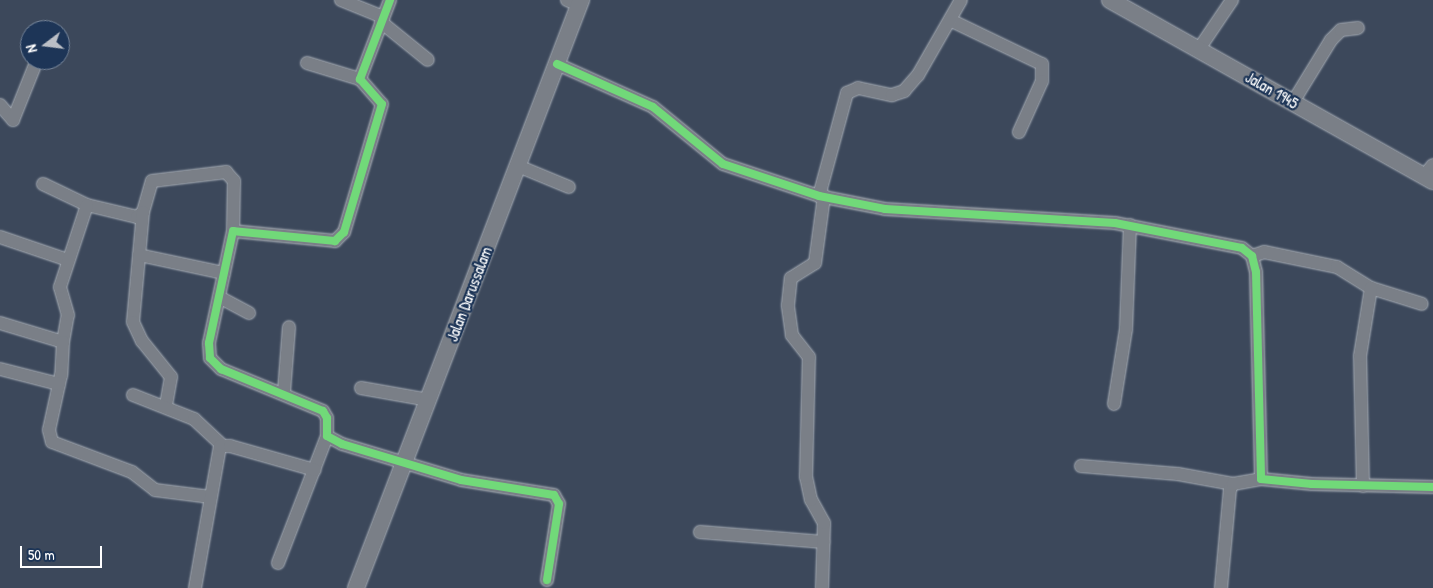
<!DOCTYPE html>
<html>
<head>
<meta charset="utf-8">
<style>
  body { margin:0 }
  #map { position:relative; width:1433px; height:588px; overflow:hidden; background:#3c485b; font-family:"Patrick Hand",sans-serif }
  div>[style] { position:absolute }
  [style*='--x'] { left:calc(var(--x)*1px); top:calc(var(--y)*1px); width:calc(var(--w)*1px); rotate:calc(var(--a)*1deg) }
  .roads { filter:drop-shadow(0 0 1px #a7adb5) drop-shadow(0 0 1px #a7adb5) }
  .minor>* { height:12px; margin:-6px; padding:0 6px; transform-origin:6px; border-radius:6px; background:#7a7f87 }
  .tertiary>* { height:16px; margin:-8px; padding:0 8px; transform-origin:8px; border-radius:8px; background:#7a7f87 }
  .cycleway>* { height:8px; margin:-4px; padding:0 4px; transform-origin:4px; border-radius:4px; background:#71d979 }
  span { translate:-50% -50%; white-space:nowrap; text-align:center; line-height:1.15; -webkit-text-stroke:4.5px #1d3557; paint-order:stroke }
  .street-label { font-size:16px; color:#fff }
  .north { position:absolute; left:20px; top:20px; width:50px; height:50px; box-sizing:border-box; background:#1d3557; border:1px solid #77869a; border-radius:50%; rotate:255deg; font-size:14px; font-weight:700; line-height:20px; text-align:center; color:#fff }
  .north::after { content:''; display:block; margin:auto; width:18px; height:22px; background:#bbbfc6; clip-path:polygon(50% 0,100% 100%,50% 72%,0 100%) }
  .scale { position:absolute; left:20px; top:546px; width:82px; height:22px; box-sizing:border-box; border:2px solid #fff; border-top:0; padding-left:6px; font-size:15px; line-height:18px; white-space:nowrap; color:#fff; -webkit-text-stroke:4px #1d3557; paint-order:stroke }
</style>
</head>
<body>
<div id="map">
  <div class="roads">
    <div class="minor">
      <div style="--x:341;--y:0;--w:45;--a:22"></div>
      <div style="--x:390;--y:0;--w:85;--a:110.8"></div>
      <div style="--x:360;--y:79;--w:33;--a:49"></div>
      <div style="--x:382;--y:104;--w:134;--a:106.5"></div>
      <div style="--x:344;--y:232;--w:13;--a:135"></div>
      <div style="--x:335;--y:241;--w:102;--a:-174.4"></div>
      <div style="--x:233;--y:231;--w:115;--a:102.1"></div>
      <div style="--x:209;--y:343;--w:15;--a:86"></div>
      <div style="--x:210;--y:358;--w:16;--a:45"></div>
      <div style="--x:221;--y:369;--w:110;--a:22.4"></div>
      <div style="--x:323;--y:411;--w:8;--a:60"></div>
      <div style="--x:327;--y:418;--w:18;--a:90"></div>
      <div style="--x:327;--y:436;--w:17;--a:28"></div>
      <div style="--x:342;--y:444;--w:124;--a:16.8"></div>
      <div style="--x:461;--y:480;--w:94;--a:9.2"></div>
      <div style="--x:554;--y:495;--w:10;--a:61"></div>
      <div style="--x:559;--y:504;--w:77;--a:99"></div>
      <div style="--x:567;--y:0;--w:13;--a:23"></div>
      <div style="--x:950;--y:20;--w:102;--a:25.6"></div>
      <div style="--x:1042;--y:64;--w:17;--a:90"></div>
      <div style="--x:1042;--y:81;--w:56;--a:114.3"></div>
      <div style="--x:381;--y:22;--w:60;--a:39"></div>
      <div style="--x:49;--y:30;--w:1;--a:-45"></div>
      <div style="--x:1199;--y:49;--w:59;--a:-56"></div>
      <div style="--x:307;--y:63;--w:55;--a:16.8"></div>
      <div style="--x:557;--y:64;--w:105;--a:24.1"></div>
      <div style="--x:653;--y:107;--w:90;--a:39.2"></div>
      <div style="--x:723;--y:164;--w:101;--a:18.4"></div>
      <div style="--x:819;--y:196;--w:67;--a:11.1"></div>
      <div style="--x:885;--y:209;--w:230;--a:3.5"></div>
      <div style="--x:1115;--y:223;--w:129;--a:11.1"></div>
      <div style="--x:1242;--y:248;--w:13;--a:39"></div>
      <div style="--x:1252;--y:256;--w:16;--a:76"></div>
      <div style="--x:1256;--y:272;--w:207;--a:88.6"></div>
      <div style="--x:1261;--y:479;--w:51;--a:5.6"></div>
      <div style="--x:1312;--y:484;--w:121;--a:1.4"></div>
      <div style="--x:1293;--y:102;--w:73;--a:-58.5"></div>
      <div style="--x:1331;--y:40;--w:14;--a:-45"></div>
      <div style="--x:1341;--y:30;--w:17;--a:-7"></div>
      <div style="--x:0;--y:105;--w:20;--a:49"></div>
      <div style="--x:13;--y:120;--w:65;--a:-68.2"></div>
      <div style="--x:518;--y:166;--w:55;--a:22.4"></div>
      <div style="--x:1424;--y:176;--w:14;--a:-51"></div>
      <div style="--x:43;--y:184;--w:49;--a:25.5"></div>
      <div style="--x:87;--y:205;--w:51;--a:13.5"></div>
      <div style="--x:137;--y:217;--w:8;--a:-40"></div>
      <div style="--x:143;--y:212;--w:32;--a:-74"></div>
      <div style="--x:152;--y:181;--w:75;--a:-6.9"></div>
      <div style="--x:226;--y:172;--w:12;--a:48"></div>
      <div style="--x:234;--y:181;--w:50;--a:91.1"></div>
      <div style="--x:819;--y:196;--w:107;--a:-74.8"></div>
      <div style="--x:847;--y:93;--w:12;--a:-24"></div>
      <div style="--x:858;--y:88;--w:35;--a:12"></div>
      <div style="--x:892;--y:95;--w:13;--a:-18"></div>
      <div style="--x:904;--y:91;--w:21;--a:-49"></div>
      <div style="--x:918;--y:75;--w:86;--a:-60.2"></div>
      <div style="--x:143;--y:212;--w:110;--a:95.2"></div>
      <div style="--x:133;--y:322;--w:21;--a:65"></div>
      <div style="--x:142;--y:341;--w:46;--a:51.1"></div>
      <div style="--x:171;--y:377;--w:29;--a:100"></div>
      <div style="--x:0;--y:237;--w:72;--a:18.7"></div>
      <div style="--x:139;--y:255;--w:87;--a:12"></div>
      <div style="--x:1252;--y:256;--w:13;--a:-18"></div>
      <div style="--x:1264;--y:252;--w:75;--a:11.6"></div>
      <div style="--x:1337;--y:267;--w:40;--a:32"></div>
      <div style="--x:1371;--y:288;--w:53;--a:17.4"></div>
      <div style="--x:219;--y:297;--w:34;--a:28"></div>
      <div style="--x:0;--y:323;--w:66;--a:16.8"></div>
      <div style="--x:63;--y:342;--w:27;--a:-80"></div>
      <div style="--x:68;--y:315;--w:29;--a:-106"></div>
      <div style="--x:60;--y:287;--w:86;--a:-71.8"></div>
      <div style="--x:63;--y:342;--w:33;--a:93"></div>
      <div style="--x:61;--y:375;--w:56;--a:102.3"></div>
      <div style="--x:49;--y:430;--w:12;--a:76"></div>
      <div style="--x:52;--y:442;--w:85;--a:20.6"></div>
      <div style="--x:132;--y:472;--w:29;--a:38"></div>
      <div style="--x:155;--y:490;--w:56;--a:7.1"></div>
      <div style="--x:0;--y:369;--w:61;--a:14.3"></div>
      <div style="--x:361;--y:388;--w:69;--a:10"></div>
      <div style="--x:284;--y:392;--w:65;--a:-85.6"></div>
      <div style="--x:133;--y:395;--w:66;--a:21.5"></div>
      <div style="--x:194;--y:419;--w:38;--a:43"></div>
      <div style="--x:1114;--y:404;--w:76;--a:-80.9"></div>
      <div style="--x:1126;--y:329;--w:104;--a:-87.8"></div>
      <div style="--x:1081;--y:466;--w:97;--a:4.7"></div>
      <div style="--x:1178;--y:474;--w:56;--a:10.3"></div>
      <div style="--x:1363;--y:486;--w:130;--a:-91.3"></div>
      <div style="--x:1360;--y:356;--w:69;--a:-80.8"></div>
      <div style="--x:700;--y:532;--w:124;--a:4.6"></div>
      <div style="--x:278;--y:563;--w:136;--a:-68.9"></div>
      <div style="--x:195;--y:588;--w:144;--a:-80"></div>
      <div style="--x:220;--y:446;--w:10;--a:0"></div>
      <div style="--x:230;--y:446;--w:88;--a:15.8"></div>
      <div style="--x:822;--y:588;--w:65;--a:-88.2"></div>
      <div style="--x:824;--y:523;--w:26;--a:-119"></div>
      <div style="--x:811;--y:500;--w:24;--a:-102"></div>
      <div style="--x:806;--y:477;--w:120;--a:-88.6"></div>
      <div style="--x:809;--y:357;--w:28;--a:-128"></div>
      <div style="--x:792;--y:335;--w:30;--a:-98"></div>
      <div style="--x:788;--y:305;--w:27;--a:-84"></div>
      <div style="--x:791;--y:278;--w:28;--a:-32"></div>
      <div style="--x:815;--y:263;--w:68;--a:-82.3"></div>
      <div style="--x:1221;--y:588;--w:99;--a:-84.8"></div>
      <div style="--x:1230;--y:489;--w:6;--a:-59"></div>
      <div style="--x:1233;--y:484;--w:28;--a:-10"></div>
    </div>
    <div class="tertiary">
      <div style="--x:1110;--y:0;--w:370;--a:29.3"></div>
      <div style="--x:356;--y:588;--w:630;--a:-69.06"></div>
    </div>
  </div>
  <div class="cycleway">
    <div style="--x:390;--y:0;--w:85;--a:110.8"></div>
    <div style="--x:360;--y:79;--w:33;--a:49"></div>
    <div style="--x:382;--y:104;--w:134;--a:106.5"></div>
    <div style="--x:344;--y:232;--w:13;--a:135"></div>
    <div style="--x:335;--y:241;--w:102;--a:-174.4"></div>
    <div style="--x:233;--y:231;--w:115;--a:102.1"></div>
    <div style="--x:209;--y:343;--w:15;--a:86"></div>
    <div style="--x:210;--y:358;--w:16;--a:45"></div>
    <div style="--x:221;--y:369;--w:110;--a:22.4"></div>
    <div style="--x:323;--y:411;--w:8;--a:60"></div>
    <div style="--x:327;--y:418;--w:18;--a:90"></div>
    <div style="--x:327;--y:436;--w:17;--a:28"></div>
    <div style="--x:342;--y:444;--w:124;--a:16.8"></div>
    <div style="--x:461;--y:480;--w:94;--a:9.2"></div>
    <div style="--x:554;--y:495;--w:10;--a:61"></div>
    <div style="--x:559;--y:504;--w:77;--a:99"></div>
    <div style="--x:557;--y:64;--w:105;--a:24.1"></div>
    <div style="--x:653;--y:107;--w:90;--a:39.2"></div>
    <div style="--x:723;--y:164;--w:101;--a:18.4"></div>
    <div style="--x:819;--y:196;--w:67;--a:11.1"></div>
    <div style="--x:885;--y:209;--w:230;--a:3.5"></div>
    <div style="--x:1115;--y:223;--w:129;--a:11.1"></div>
    <div style="--x:1242;--y:248;--w:13;--a:39"></div>
    <div style="--x:1252;--y:256;--w:16;--a:76"></div>
    <div style="--x:1256;--y:272;--w:207;--a:88.6"></div>
    <div style="--x:1261;--y:479;--w:51;--a:5.6"></div>
    <div style="--x:1312;--y:484;--w:121;--a:1.4"></div>
  </div>
  <div class="street-label">
    <span style="left:1272px;top:90px;rotate:30deg">Jalan 1945</span>
    <span style="left:469px;top:294px;rotate:-69deg">Jalan Darussalam</span>
  </div>
  <div class="north">N</div>
  <div class="scale">50 m</div>
</div>
</body>
</html>
